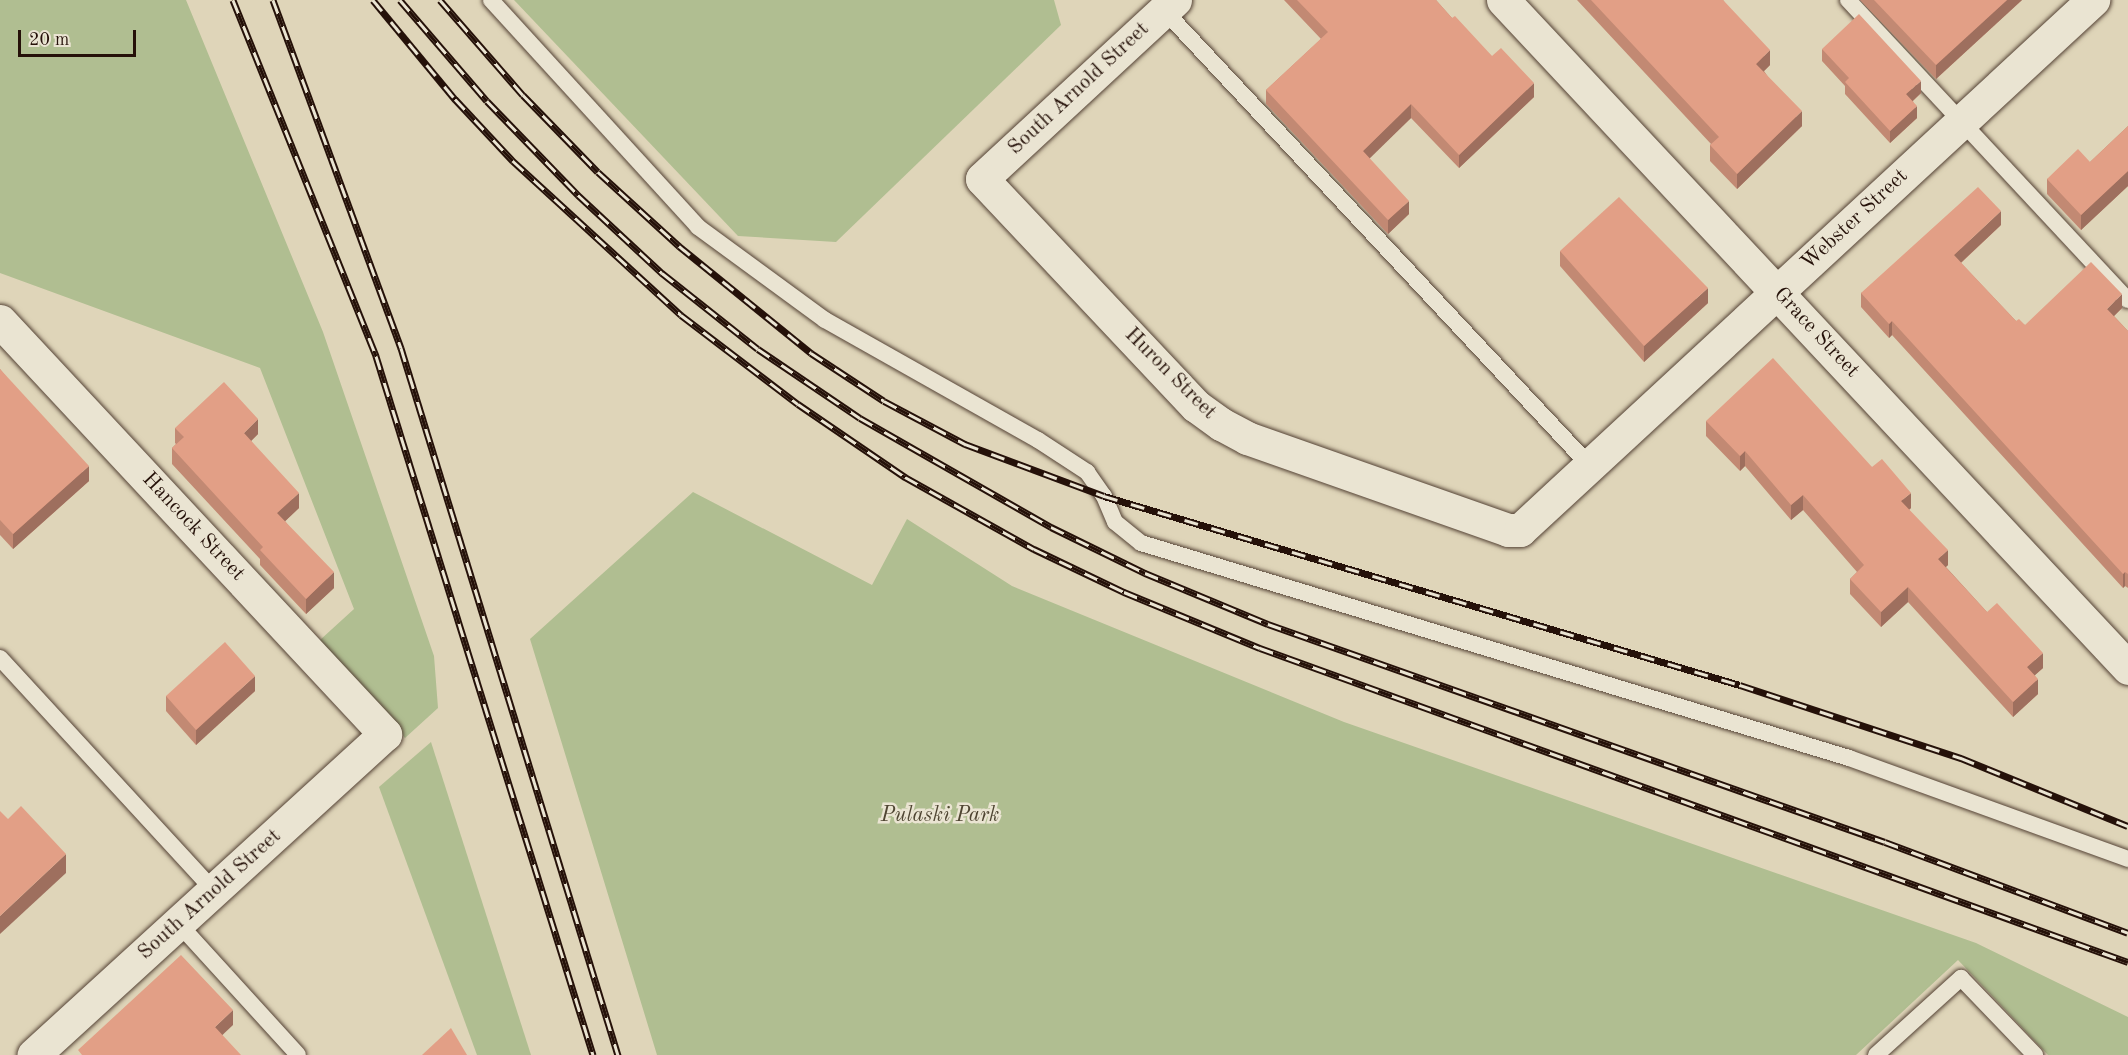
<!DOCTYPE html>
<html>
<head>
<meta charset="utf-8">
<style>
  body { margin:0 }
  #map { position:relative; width:2128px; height:1055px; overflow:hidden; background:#dfd5b9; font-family:"Old Standard TT",serif }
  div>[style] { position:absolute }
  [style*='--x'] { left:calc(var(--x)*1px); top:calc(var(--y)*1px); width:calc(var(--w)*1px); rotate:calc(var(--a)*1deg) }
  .green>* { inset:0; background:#b0be91 }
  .roads { filter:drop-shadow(0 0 2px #544235) drop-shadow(0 0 2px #544235) }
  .service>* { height:16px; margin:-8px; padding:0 8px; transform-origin:8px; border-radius:8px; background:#eae4d2 }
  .minor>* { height:33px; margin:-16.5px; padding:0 16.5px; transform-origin:16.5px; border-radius:16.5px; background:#eae4d2 }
  .rail>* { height:7px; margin-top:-3.5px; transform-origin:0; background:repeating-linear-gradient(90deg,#eae4d2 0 14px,#251109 0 28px); box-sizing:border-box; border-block:2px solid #251109 }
  .wall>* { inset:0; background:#c28973 }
  .shaded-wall>* { inset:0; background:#9e6f5e }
  .building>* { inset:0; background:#e29f86 }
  span { translate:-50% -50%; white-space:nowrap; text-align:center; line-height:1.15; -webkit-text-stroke:5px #eae4d2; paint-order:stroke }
  .street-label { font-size:21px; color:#251109 }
  .park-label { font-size:21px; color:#4f4532; font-style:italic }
  .scale { position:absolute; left:18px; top:30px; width:118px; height:27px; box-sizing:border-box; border:3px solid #251109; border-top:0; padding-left:8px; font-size:18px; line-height:21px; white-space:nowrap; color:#251109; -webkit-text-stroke:4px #eae4d2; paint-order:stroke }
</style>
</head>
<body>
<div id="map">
  <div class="green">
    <div style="clip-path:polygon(0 0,186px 0,323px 332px,434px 656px,438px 708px,405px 738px,320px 640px,354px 609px,260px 368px,0 273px)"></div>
    <div style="clip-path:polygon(514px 0,1054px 0,1061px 25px,836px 242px,738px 236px)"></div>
    <div style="clip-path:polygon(693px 492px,872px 585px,907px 519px,1012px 586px,1344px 722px,1976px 943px,2128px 1017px,2128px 1055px,2048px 1055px,1958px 960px,1856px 1055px,657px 1055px,530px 639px)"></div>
    <div style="clip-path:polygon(431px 742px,531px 1055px,477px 1055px,379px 787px)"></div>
  </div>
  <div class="roads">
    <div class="service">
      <div style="--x:491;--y:0;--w:307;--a:47.6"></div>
      <div style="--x:698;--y:227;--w:157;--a:36.2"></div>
      <div style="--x:825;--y:320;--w:244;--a:29.4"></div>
      <div style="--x:1038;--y:440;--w:59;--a:33.1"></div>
      <div style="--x:1087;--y:472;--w:29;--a:55"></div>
      <div style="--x:1104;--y:496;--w:28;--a:67"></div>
      <div style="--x:1115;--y:522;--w:33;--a:39"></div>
      <div style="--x:1141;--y:543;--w:740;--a:16.89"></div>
      <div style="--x:1849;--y:758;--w:297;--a:19.9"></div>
      <div style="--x:1848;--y:0;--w:410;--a:47"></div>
      <div style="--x:1161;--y:7;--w:628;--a:46.93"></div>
      <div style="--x:0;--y:658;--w:316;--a:47.4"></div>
      <div style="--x:178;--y:923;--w:178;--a:47.7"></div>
      <div style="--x:1876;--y:1055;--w:115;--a:-42.2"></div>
      <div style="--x:1961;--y:978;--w:107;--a:46.1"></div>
    </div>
    <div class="minor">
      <div style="--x:1175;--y:0;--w:263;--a:137.2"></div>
      <div style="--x:982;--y:179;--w:312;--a:46.7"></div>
      <div style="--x:1196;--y:406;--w:31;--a:36"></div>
      <div style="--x:1221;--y:424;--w:30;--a:28"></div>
      <div style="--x:1247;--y:438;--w:277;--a:19.4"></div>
      <div style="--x:1508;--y:530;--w:12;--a:0"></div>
      <div style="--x:1520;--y:530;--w:781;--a:-42.77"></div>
      <div style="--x:1503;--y:0;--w:915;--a:46.9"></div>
      <div style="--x:0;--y:321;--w:565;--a:47.01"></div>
      <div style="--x:385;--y:734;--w:476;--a:137.6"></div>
    </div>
  </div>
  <div class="rail">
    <div style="--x:233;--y:0;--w:384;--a:68.1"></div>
    <div style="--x:376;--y:356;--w:732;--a:72.75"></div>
    <div style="--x:273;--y:0;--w:371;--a:69.8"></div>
    <div style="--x:401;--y:348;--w:740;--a:72.94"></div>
    <div style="--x:373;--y:0;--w:129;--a:50.4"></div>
    <div style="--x:455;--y:99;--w:85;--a:46.9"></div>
    <div style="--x:513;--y:161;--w:228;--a:42.5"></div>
    <div style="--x:681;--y:315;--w:147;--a:37.3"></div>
    <div style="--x:798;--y:404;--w:130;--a:34.3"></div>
    <div style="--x:905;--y:477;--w:148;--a:29.2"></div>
    <div style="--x:1034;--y:549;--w:100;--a:25.5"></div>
    <div style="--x:1124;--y:592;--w:147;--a:22.4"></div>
    <div style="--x:1260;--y:648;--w:923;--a:19.89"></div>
    <div style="--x:400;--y:0;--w:133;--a:49.3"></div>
    <div style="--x:487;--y:101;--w:131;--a:45.9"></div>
    <div style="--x:578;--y:195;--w:115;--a:42.9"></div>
    <div style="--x:662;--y:273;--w:122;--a:38.4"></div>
    <div style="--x:758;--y:349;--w:123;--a:34.1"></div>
    <div style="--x:860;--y:418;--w:220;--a:29.7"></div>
    <div style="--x:1051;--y:527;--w:105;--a:26.1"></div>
    <div style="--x:1145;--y:573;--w:133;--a:22.5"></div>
    <div style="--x:1268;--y:624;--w:654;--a:19.46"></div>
    <div style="--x:1885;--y:842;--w:259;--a:20.5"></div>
    <div style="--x:440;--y:0;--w:126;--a:48.9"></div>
    <div style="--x:523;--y:95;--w:107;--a:45.8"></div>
    <div style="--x:598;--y:172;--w:110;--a:42.4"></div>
    <div style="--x:679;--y:246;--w:170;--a:39"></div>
    <div style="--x:811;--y:353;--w:87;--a:33.3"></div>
    <div style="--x:884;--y:401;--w:92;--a:28"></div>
    <div style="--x:965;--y:444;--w:148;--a:20.5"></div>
    <div style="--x:1104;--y:496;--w:663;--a:16.55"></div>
    <div style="--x:1740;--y:685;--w:233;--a:18.3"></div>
    <div style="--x:1961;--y:758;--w:180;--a:22.2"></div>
  </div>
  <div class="wall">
    <div style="clip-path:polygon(1284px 0,1436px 0,1452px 18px,1534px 97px,1459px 168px,1411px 118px,1369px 158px,1409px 214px,1388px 234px,1266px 104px,1266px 90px,1321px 39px)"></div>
    <div style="clip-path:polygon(1577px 0,1723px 0,1770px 65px,1764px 71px,1802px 126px,1737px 189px,1710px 161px,1710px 145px,1711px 144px)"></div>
    <div style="clip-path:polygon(1860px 0,2022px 0,1936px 79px)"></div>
    <div style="clip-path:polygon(1822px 49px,1921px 93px,1913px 101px,1917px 118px,1890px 143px,1845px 94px,1845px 86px,1822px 61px)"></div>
    <div style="clip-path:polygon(2128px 126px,2128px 186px,2081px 230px,2047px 194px,2047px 179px,2090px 162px)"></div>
    <div style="clip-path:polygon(2001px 225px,1961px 263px,2016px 321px,2025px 325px,2122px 308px,2114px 316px,2128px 331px,2128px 588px,2125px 586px,2123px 588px,1892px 335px,1889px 338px,1861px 307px,1861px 293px)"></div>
    <div style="clip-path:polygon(1560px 251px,1708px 303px,1644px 362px,1560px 266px)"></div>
    <div style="clip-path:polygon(0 369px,89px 481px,13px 549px,0 535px)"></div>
    <div style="clip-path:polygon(1706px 421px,1872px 467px,1911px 508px,1909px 510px,1948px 565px,1946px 567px,1987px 612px,2043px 668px,2035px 675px,2038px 694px,2013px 717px,1908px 602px,1881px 627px,1850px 594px,1850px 579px,1857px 572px,1803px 510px,1791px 520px,1745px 466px,1740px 471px,1706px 436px)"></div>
    <div style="clip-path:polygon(175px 428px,258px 434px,251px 441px,299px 508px,285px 521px,334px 588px,306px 614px,260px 565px,260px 559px,172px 464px,172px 448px,176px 444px,175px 443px)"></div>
    <div style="clip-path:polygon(255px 691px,196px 745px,166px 711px,166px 696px)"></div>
  </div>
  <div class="shaded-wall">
    <div style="clip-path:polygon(2007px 0,2022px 0,1936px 79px,1936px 65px)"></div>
    <div style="clip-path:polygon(1770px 50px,1770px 65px,1756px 79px,1756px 64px)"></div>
    <div style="clip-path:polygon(1921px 81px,1921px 93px,1906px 107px,1906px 94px)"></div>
    <div style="clip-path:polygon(1534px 83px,1534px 97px,1459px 168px,1459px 155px)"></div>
    <div style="clip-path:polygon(1411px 104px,1411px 118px,1363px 165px,1363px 151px)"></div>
    <div style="clip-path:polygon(1917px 106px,1917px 118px,1890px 143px,1890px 131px)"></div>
    <div style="clip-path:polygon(1802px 111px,1802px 126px,1737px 189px,1737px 174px)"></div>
    <div style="clip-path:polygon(2128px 171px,2128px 186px,2081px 230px,2081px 215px)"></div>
    <div style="clip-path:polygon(1409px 201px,1409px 214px,1388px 234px,1388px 220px)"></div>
    <div style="clip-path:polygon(2001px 211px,2001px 225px,1954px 269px,1954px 255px)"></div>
    <div style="clip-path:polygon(1708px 288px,1708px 303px,1644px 362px,1644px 346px)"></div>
    <div style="clip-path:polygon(2122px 294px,2122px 308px,2107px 323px,2107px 309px)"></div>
    <div style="clip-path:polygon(1892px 321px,1892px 335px,1889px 338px,1889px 324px)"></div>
    <div style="clip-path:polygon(258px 419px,258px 434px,244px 448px,244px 433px)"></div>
    <div style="clip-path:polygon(1745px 451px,1745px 466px,1740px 471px,1740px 456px)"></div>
    <div style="clip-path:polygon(89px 466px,89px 481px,13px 549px,13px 534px)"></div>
    <div style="clip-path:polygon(299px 493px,299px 508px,277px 529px,277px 513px)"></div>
    <div style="clip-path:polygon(1911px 493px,1911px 508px,1901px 516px,1901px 501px)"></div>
    <div style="clip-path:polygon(1803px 495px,1803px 510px,1791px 520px,1791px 505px)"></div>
    <div style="clip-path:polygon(1948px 550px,1948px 565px,1938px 574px,1938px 559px)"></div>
    <div style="clip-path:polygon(334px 572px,334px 588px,306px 614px,306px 599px)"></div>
    <div style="clip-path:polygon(2125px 572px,2125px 586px,2123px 588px,2123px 574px)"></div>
    <div style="clip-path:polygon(1908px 587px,1908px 602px,1881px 627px,1881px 612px)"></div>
    <div style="clip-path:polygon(2043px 653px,2043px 668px,2027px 682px,2027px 667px)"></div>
    <div style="clip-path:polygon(255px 676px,255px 691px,196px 745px,196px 730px)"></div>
    <div style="clip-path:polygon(2038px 679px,2038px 694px,2013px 717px,2013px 702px)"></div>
    <div style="clip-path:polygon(66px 854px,66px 873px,0 934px,0 916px)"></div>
    <div style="clip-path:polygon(233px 1010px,233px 1025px,215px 1042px,215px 1027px)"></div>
  </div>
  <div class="building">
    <div style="clip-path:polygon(1297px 0,1436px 0,1452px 18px,1455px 16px,1492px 56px,1501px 48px,1534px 83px,1459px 155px,1411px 104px,1363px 151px,1409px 201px,1388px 220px,1266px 90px,1328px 32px)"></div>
    <div style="clip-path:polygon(1591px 0,1723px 0,1770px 50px,1756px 64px,1802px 111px,1737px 174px,1710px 145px,1719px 137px)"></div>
    <div style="clip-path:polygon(1874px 0,2007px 0,1936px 65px)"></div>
    <div style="clip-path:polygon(1859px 14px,1921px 81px,1906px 94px,1917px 106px,1890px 131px,1845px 82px,1849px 78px,1822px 49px)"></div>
    <div style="clip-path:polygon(2128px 126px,2128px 171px,2081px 215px,2047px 179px,2078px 149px,2090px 162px)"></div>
    <div style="clip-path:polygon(1978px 187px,2001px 211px,1954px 255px,2016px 321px,2019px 319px,2025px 325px,2091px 262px,2122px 294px,2107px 309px,2128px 331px,2128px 574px,2125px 572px,2123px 574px,1892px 321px,1889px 324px,1861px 293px)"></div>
    <div style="clip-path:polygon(1619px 197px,1708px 288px,1644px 346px,1560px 251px)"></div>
    <div style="clip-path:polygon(1773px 358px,1872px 467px,1882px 459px,1911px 493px,1901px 501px,1948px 550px,1938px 559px,1987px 612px,1997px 603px,2043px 653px,2027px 667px,2038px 679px,2013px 702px,1908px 587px,1881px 612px,1850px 579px,1864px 565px,1803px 495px,1791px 505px,1745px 451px,1740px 456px,1706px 421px)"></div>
    <div style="clip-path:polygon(0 369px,89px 466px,13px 534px,0 520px)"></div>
    <div style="clip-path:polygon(224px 382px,258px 419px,244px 433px,299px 493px,277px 513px,334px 572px,306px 599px,260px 550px,263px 547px,172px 448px,184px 437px,175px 428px)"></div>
    <div style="clip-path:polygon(225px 642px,255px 676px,196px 730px,166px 696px)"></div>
    <div style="clip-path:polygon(21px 806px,66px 854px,0 916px,0 811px,8px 819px)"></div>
    <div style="clip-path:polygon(181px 955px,233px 1010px,215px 1027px,241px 1055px,82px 1055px,78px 1050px)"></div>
    <div style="clip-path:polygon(451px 1028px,467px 1055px,422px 1055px)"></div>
  </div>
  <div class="street-label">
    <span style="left:1079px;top:89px;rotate:-43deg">South Arnold Street</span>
    <span style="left:1855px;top:220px;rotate:-43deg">Webster Street</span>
    <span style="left:1816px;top:333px;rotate:47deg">Grace Street</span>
    <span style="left:1170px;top:374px;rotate:45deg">Huron Street</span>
    <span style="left:193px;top:527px;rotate:47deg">Hancock Street</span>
    <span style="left:210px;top:895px;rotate:-42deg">South Arnold Street</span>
  </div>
  <div class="park-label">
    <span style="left:940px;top:816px">Pulaski Park</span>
  </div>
  <div class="scale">20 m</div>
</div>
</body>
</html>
